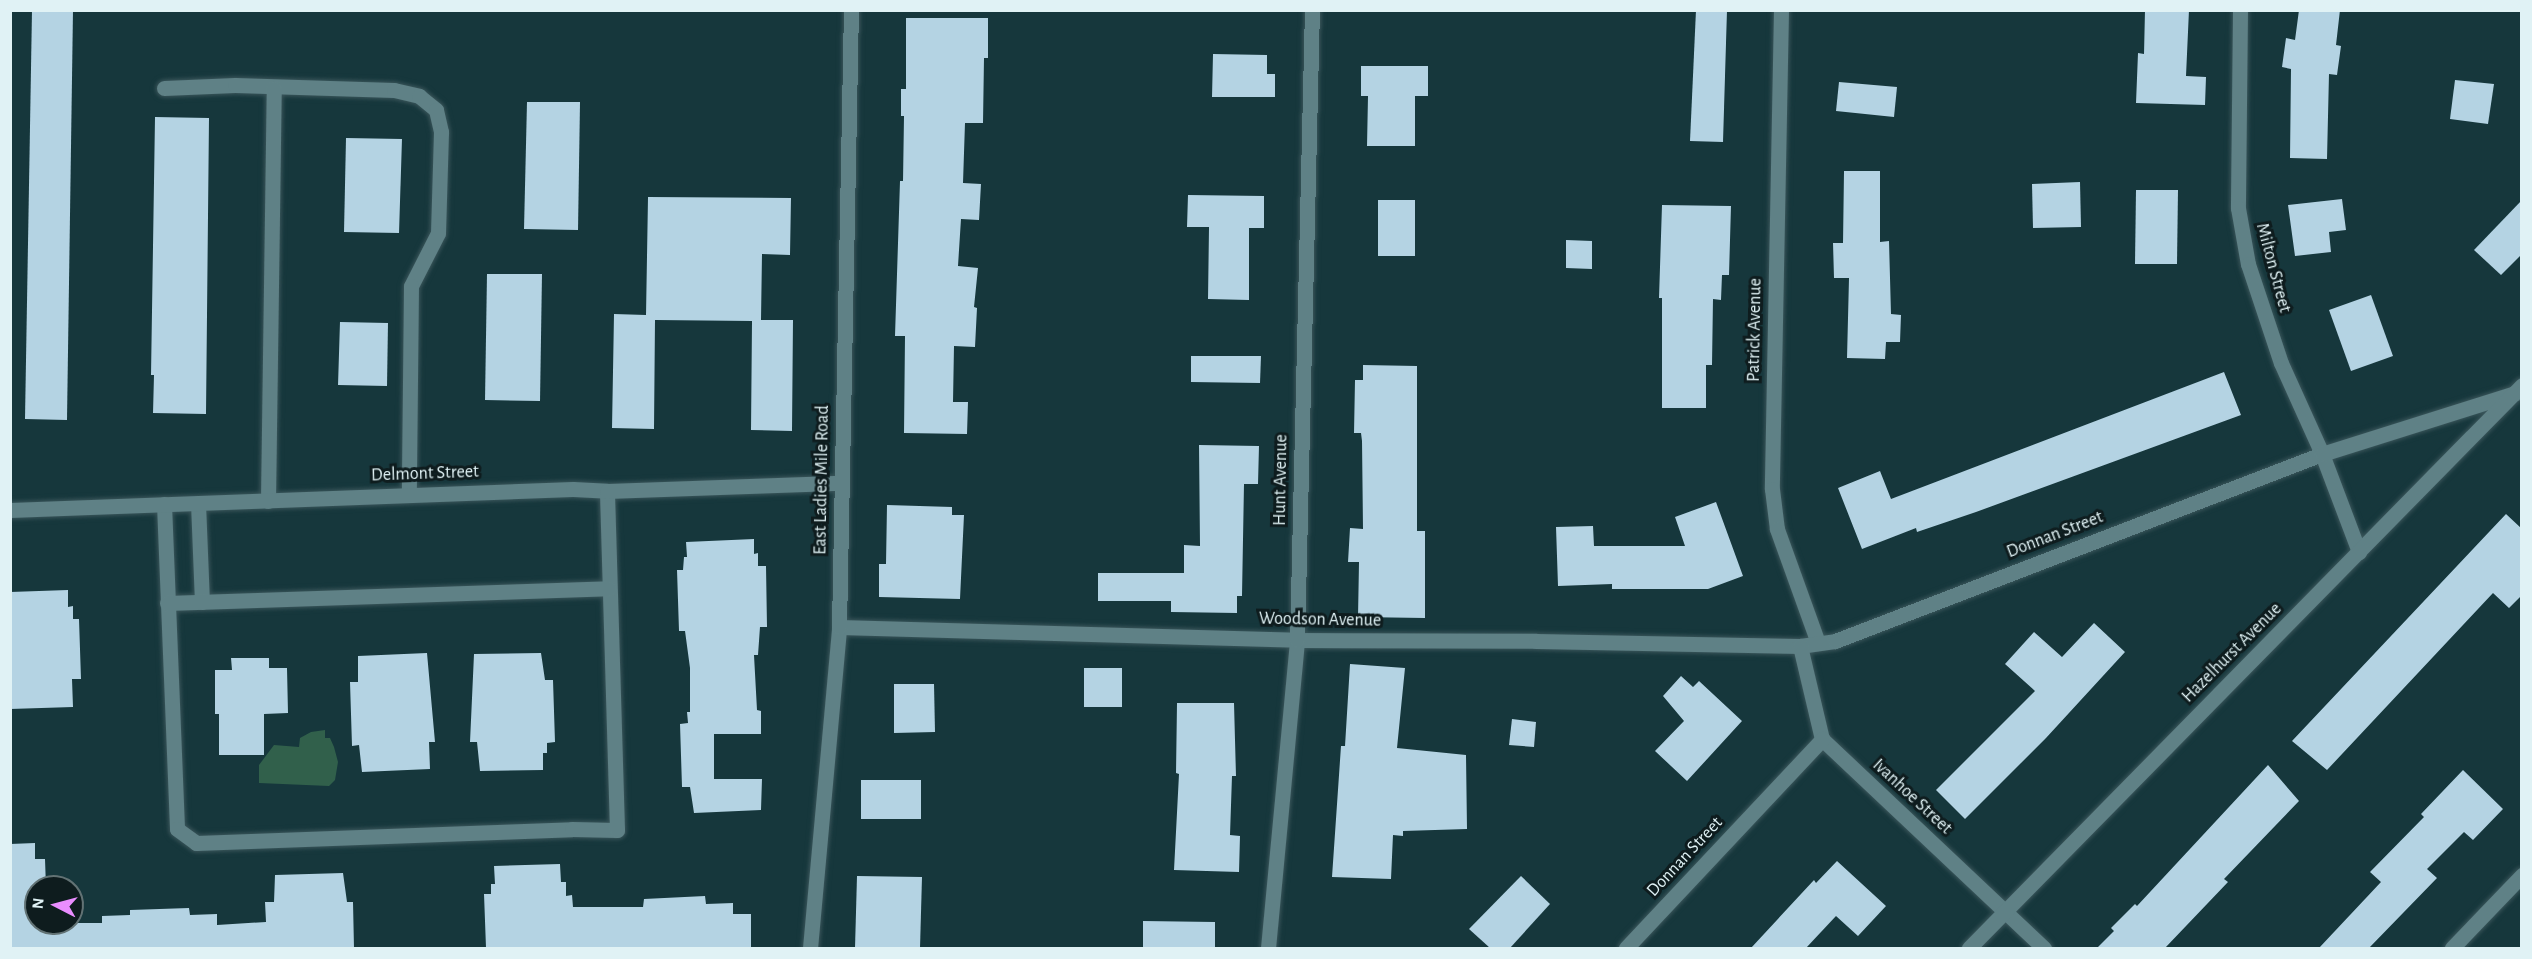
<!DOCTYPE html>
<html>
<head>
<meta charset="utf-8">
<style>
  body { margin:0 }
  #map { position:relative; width:2532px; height:959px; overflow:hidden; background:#16373c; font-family:"Alegreya Sans",sans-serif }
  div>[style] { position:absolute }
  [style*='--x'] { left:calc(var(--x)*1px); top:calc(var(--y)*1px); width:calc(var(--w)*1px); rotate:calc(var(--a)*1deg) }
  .green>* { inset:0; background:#31604b }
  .building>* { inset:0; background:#b4d3e3 }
  .roads { filter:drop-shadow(0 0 2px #3a555a) drop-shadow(0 0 2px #3a555a) }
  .street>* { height:15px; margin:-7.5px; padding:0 7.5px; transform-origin:7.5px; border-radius:7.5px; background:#5f8186 }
  .secondary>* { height:15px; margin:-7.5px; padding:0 7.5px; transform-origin:7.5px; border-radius:7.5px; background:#5f8186 }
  span { translate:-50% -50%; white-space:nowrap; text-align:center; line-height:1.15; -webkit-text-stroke:6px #0e1c1e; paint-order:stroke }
  .street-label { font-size:18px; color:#e0f2f5 }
  .frame { position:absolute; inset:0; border:12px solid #e0f2f5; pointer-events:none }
  .north { position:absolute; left:24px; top:875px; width:60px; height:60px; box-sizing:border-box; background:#0e1c1e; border:2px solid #627274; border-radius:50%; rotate:276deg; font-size:16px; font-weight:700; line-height:24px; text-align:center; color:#e0f2f5 }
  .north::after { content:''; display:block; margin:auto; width:21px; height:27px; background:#e98dfe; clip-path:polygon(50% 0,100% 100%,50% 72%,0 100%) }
</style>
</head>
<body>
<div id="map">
  <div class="green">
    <div style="clip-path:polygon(325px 730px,325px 738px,330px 738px,334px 747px,338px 762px,335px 780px,329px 786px,259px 783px,259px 765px,274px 745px,299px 747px,300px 738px,311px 732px)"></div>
  </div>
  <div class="building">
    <div style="clip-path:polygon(32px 10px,73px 10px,67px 420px,25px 419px)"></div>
    <div style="clip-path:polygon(1696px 10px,1727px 10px,1723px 142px,1690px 141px)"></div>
    <div style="clip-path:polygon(2145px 10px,2189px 10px,2186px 76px,2206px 77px,2205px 105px,2136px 103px,2138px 53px,2144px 54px)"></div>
    <div style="clip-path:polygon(2299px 10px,2340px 10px,2336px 45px,2341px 46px,2337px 75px,2329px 74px,2327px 159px,2290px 158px,2291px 69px,2282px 67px,2286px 38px,2295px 40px)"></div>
    <div style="clip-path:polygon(906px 18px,988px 18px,988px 58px,984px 58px,983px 123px,965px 123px,963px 183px,981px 184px,979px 220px,961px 219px,958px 266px,978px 268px,974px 307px,977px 308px,975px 347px,954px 346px,953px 402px,968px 402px,967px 434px,904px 433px,905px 336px,895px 336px,900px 181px,903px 181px,904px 116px,901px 116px,901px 89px,906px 89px)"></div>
    <div style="clip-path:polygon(1213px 54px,1267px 55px,1267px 74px,1275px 74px,1275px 97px,1212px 97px)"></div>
    <div style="clip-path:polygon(1361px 66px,1428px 66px,1428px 96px,1415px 96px,1415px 146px,1367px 146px,1368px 96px,1361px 96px)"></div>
    <div style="clip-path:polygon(2455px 80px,2494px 84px,2488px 124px,2450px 119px)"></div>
    <div style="clip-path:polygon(1839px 82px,1897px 87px,1894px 117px,1836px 111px)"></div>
    <div style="clip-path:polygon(527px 102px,580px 102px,578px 230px,524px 229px)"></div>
    <div style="clip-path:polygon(155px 117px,209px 118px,206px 414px,153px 413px,154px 375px,151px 375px)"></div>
    <div style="clip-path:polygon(346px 138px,402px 139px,399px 233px,344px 232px)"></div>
    <div style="clip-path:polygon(1844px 171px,1880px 171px,1880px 242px,1889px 241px,1891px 314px,1901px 315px,1900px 342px,1886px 342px,1885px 359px,1847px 358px,1849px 278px,1834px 278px,1833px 243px,1843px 243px)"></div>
    <div style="clip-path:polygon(2080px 182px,2081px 227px,2033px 228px,2032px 184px)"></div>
    <div style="clip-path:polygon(2136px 190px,2178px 190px,2177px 264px,2135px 264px)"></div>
    <div style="clip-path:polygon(1188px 195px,1264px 196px,1264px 228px,1249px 228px,1249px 300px,1208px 299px,1209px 227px,1187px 227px)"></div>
    <div style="clip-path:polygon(648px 197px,791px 198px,790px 255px,762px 254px,761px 320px,793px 320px,792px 431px,751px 430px,752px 321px,655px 320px,654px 429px,612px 428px,614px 314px,646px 315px)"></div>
    <div style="clip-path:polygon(2342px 199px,2346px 230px,2329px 232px,2331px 252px,2295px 256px,2288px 205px)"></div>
    <div style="clip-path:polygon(1378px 200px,1415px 200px,1415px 256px,1378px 256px)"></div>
    <div style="clip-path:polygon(2522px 200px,2522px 254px,2501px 275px,2474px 250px)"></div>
    <div style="clip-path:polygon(1662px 205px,1731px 206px,1729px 275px,1722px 275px,1721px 300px,1713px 299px,1712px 365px,1706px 365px,1706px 408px,1662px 408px,1662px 298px,1659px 298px)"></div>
    <div style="clip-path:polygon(1566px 240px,1592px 241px,1592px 269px,1566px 268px)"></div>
    <div style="clip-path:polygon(487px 274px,542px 274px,540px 401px,485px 400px)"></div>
    <div style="clip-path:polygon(2371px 295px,2393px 356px,2351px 371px,2329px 310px)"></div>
    <div style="clip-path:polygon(340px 322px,388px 323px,387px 386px,338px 385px)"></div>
    <div style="clip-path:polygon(1191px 356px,1261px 356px,1260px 383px,1191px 382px)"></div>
    <div style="clip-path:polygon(1363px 365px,1417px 366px,1417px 531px,1425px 531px,1425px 618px,1358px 617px,1359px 562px,1348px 562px,1350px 528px,1363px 529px,1362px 441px,1361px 433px,1354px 433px,1355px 380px,1363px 380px)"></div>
    <div style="clip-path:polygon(2224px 372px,2241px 415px,1976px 512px,1917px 532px,1916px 528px,1862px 549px,1838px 488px,1880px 471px,1891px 499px)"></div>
    <div style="clip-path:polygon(1199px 445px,1259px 446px,1258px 484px,1244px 484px,1242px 596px,1237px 596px,1237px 613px,1171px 612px,1171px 601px,1098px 601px,1098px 573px,1184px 573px,1184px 545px,1200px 546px)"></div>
    <div style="clip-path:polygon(1716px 502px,1743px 576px,1708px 589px,1612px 589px,1612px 584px,1558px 586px,1556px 527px,1593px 526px,1594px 546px,1685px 546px,1675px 517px)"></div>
    <div style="clip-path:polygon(887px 505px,952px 507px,952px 515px,964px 515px,960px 599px,879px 597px,879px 564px,886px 564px)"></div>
    <div style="clip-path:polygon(2506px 514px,2522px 529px,2522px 595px,2509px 608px,2493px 593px,2327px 770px,2292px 741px)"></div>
    <div style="clip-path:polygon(754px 539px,754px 554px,758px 553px,758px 566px,766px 566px,767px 627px,760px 627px,758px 655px,754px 655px,757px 710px,761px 711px,761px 734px,714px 734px,714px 779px,762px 779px,761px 810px,694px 813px,690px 787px,682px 787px,680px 724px,688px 723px,687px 712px,690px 712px,690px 668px,685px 631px,679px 631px,677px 570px,683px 570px,684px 557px,687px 557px,686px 542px)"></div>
    <div style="clip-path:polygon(68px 590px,68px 607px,73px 606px,73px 619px,79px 619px,81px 679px,72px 679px,73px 707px,10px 709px,10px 592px)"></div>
    <div style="clip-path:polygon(2094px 623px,2125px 652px,2046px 738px,1965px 819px,1936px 790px,2035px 691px,2005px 664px,2034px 632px,2062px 657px)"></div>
    <div style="clip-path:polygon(427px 653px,435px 742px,429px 742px,430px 769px,362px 772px,359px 745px,352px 746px,350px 682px,358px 682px,358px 656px)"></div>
    <div style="clip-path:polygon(541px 653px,545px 680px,553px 680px,555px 742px,547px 743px,547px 753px,543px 753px,543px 770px,480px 771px,477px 742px,470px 742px,474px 654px)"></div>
    <div style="clip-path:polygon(231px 658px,269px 658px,269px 668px,287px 668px,288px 713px,264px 714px,264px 755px,219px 755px,219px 714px,215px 714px,215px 670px,232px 670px)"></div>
    <div style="clip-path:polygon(1350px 664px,1405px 668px,1397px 748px,1466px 755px,1467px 829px,1403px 831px,1403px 836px,1393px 835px,1391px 879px,1332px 877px,1341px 746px,1345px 746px)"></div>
    <div style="clip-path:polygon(1084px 668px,1122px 668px,1122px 707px,1084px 707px)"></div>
    <div style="clip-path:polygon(1681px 676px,1693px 687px,1699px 681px,1742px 721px,1687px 781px,1655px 751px,1684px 721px,1663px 696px)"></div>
    <div style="clip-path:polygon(894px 684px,934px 684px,935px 732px,894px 733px)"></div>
    <div style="clip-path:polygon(1177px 703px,1234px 703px,1236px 776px,1232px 776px,1230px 835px,1240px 836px,1239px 872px,1174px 870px,1179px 774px,1176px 773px)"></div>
    <div style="clip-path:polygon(1512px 719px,1536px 722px,1534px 747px,1509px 745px)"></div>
    <div style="clip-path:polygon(2268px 765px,2299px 801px,2224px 879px,2228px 882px,2165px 948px,2097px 948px,2114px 931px,2111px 928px,2135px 904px,2137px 906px)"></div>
    <div style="clip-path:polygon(2463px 770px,2503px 809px,2473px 840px,2464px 832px,2427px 869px,2437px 878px,2369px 948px,2319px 948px,2381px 882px,2370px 872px,2424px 817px,2421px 814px)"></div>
    <div style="clip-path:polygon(861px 780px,921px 780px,921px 819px,861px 819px)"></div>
    <div style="clip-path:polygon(35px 843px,35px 859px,45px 859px,46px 887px,36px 887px,36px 923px,102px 923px,102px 916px,130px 915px,130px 910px,189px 908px,190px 915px,217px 914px,217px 925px,266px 922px,265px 902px,274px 902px,275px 875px,343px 873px,347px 902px,353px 902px,354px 948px,10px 948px,10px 844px)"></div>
    <div style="clip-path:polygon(1837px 861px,1886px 906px,1858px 936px,1836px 916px,1806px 948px,1751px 948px,1814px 880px,1816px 883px)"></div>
    <div style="clip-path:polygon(560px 864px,561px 882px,566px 882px,566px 896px,572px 895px,573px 907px,643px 907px,644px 899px,705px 896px,706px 904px,733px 903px,733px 914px,751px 914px,751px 948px,486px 948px,484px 894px,491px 894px,491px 884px,495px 884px,494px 866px)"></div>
    <div style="clip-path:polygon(857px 876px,922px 877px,920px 948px,855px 948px)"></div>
    <div style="clip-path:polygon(1521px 876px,1550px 904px,1510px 948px,1490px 948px,1469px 929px)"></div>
    <div style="clip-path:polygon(1143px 921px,1215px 922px,1215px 948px,1143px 948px)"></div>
  </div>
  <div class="roads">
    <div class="street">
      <div style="--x:1781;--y:10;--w:479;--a:91.1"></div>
      <div style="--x:1772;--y:489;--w:40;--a:82.9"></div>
      <div style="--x:1777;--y:529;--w:121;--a:70.2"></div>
      <div style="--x:2240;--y:10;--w:198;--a:90.6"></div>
      <div style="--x:2238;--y:208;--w:57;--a:79.9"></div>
      <div style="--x:2248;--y:264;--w:104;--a:71.6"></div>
      <div style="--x:2281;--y:363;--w:100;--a:65.7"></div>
      <div style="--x:2322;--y:454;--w:105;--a:69.3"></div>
      <div style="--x:164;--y:88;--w:71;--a:-2.4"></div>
      <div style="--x:235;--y:85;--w:159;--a:1.8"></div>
      <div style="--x:394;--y:90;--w:26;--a:13"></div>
      <div style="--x:419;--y:96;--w:22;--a:39"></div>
      <div style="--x:436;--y:110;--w:23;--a:77"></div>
      <div style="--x:441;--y:132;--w:101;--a:91.7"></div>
      <div style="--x:438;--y:233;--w:59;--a:117"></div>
      <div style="--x:411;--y:286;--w:208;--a:90.6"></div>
      <div style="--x:268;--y:501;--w:413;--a:-89.2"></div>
      <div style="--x:198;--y:503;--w:99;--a:87.7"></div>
      <div style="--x:164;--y:504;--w:325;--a:87.7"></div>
      <div style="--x:177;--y:829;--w:24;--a:36"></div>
      <div style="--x:196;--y:843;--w:376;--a:-2.1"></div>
      <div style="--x:572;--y:829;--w:45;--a:1.3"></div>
      <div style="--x:617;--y:830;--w:339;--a:-91.7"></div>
      <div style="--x:10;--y:510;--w:563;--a:-2.14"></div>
      <div style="--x:573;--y:489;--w:34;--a:3"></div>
      <div style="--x:607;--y:491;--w:234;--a:-2"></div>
      <div style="--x:167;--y:603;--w:442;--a:-1.9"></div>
      <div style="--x:839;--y:627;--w:458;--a:1.6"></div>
      <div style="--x:1297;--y:640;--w:239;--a:0.2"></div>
      <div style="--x:1536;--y:641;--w:264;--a:1.1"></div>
      <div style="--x:1800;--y:646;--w:35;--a:-8"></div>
      <div style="--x:1835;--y:641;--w:522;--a:-21.01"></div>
      <div style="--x:2322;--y:454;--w:202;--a:-17.5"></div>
      <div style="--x:1800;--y:646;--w:96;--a:76.7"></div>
      <div style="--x:1822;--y:739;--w:305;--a:43.3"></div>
      <div style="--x:1626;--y:948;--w:287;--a:-46.8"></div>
      <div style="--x:1969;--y:948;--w:789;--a:-45.51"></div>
      <div style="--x:2452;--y:948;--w:101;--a:-46.2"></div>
    </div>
    <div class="secondary">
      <div style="--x:810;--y:948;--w:322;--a:-84.8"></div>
      <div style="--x:839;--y:627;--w:617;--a:-88.89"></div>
      <div style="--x:1268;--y:948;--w:309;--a:-84.6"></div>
      <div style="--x:1297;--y:640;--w:630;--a:-88.64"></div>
    </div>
  </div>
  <div class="street-label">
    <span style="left:2273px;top:268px;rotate:75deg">Milton Street</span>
    <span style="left:1755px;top:330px;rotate:-89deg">Patrick Avenue</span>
    <span style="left:425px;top:474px;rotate:-2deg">Delmont Street</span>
    <span style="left:822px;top:480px;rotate:-89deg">East Ladies Mile Road</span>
    <span style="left:1281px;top:480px;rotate:-89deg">Hunt Avenue</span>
    <span style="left:2055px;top:535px;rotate:-21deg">Donnan Street</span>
    <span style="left:1320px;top:620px;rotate:1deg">Woodson Avenue</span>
    <span style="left:2232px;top:653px;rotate:-45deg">Hazelhurst Avenue</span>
    <span style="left:1912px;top:797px;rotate:43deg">Ivanhoe Street</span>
    <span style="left:1685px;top:857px;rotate:-47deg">Donnan Street</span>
  </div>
  <div class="frame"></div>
  <div class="north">N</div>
</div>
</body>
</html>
